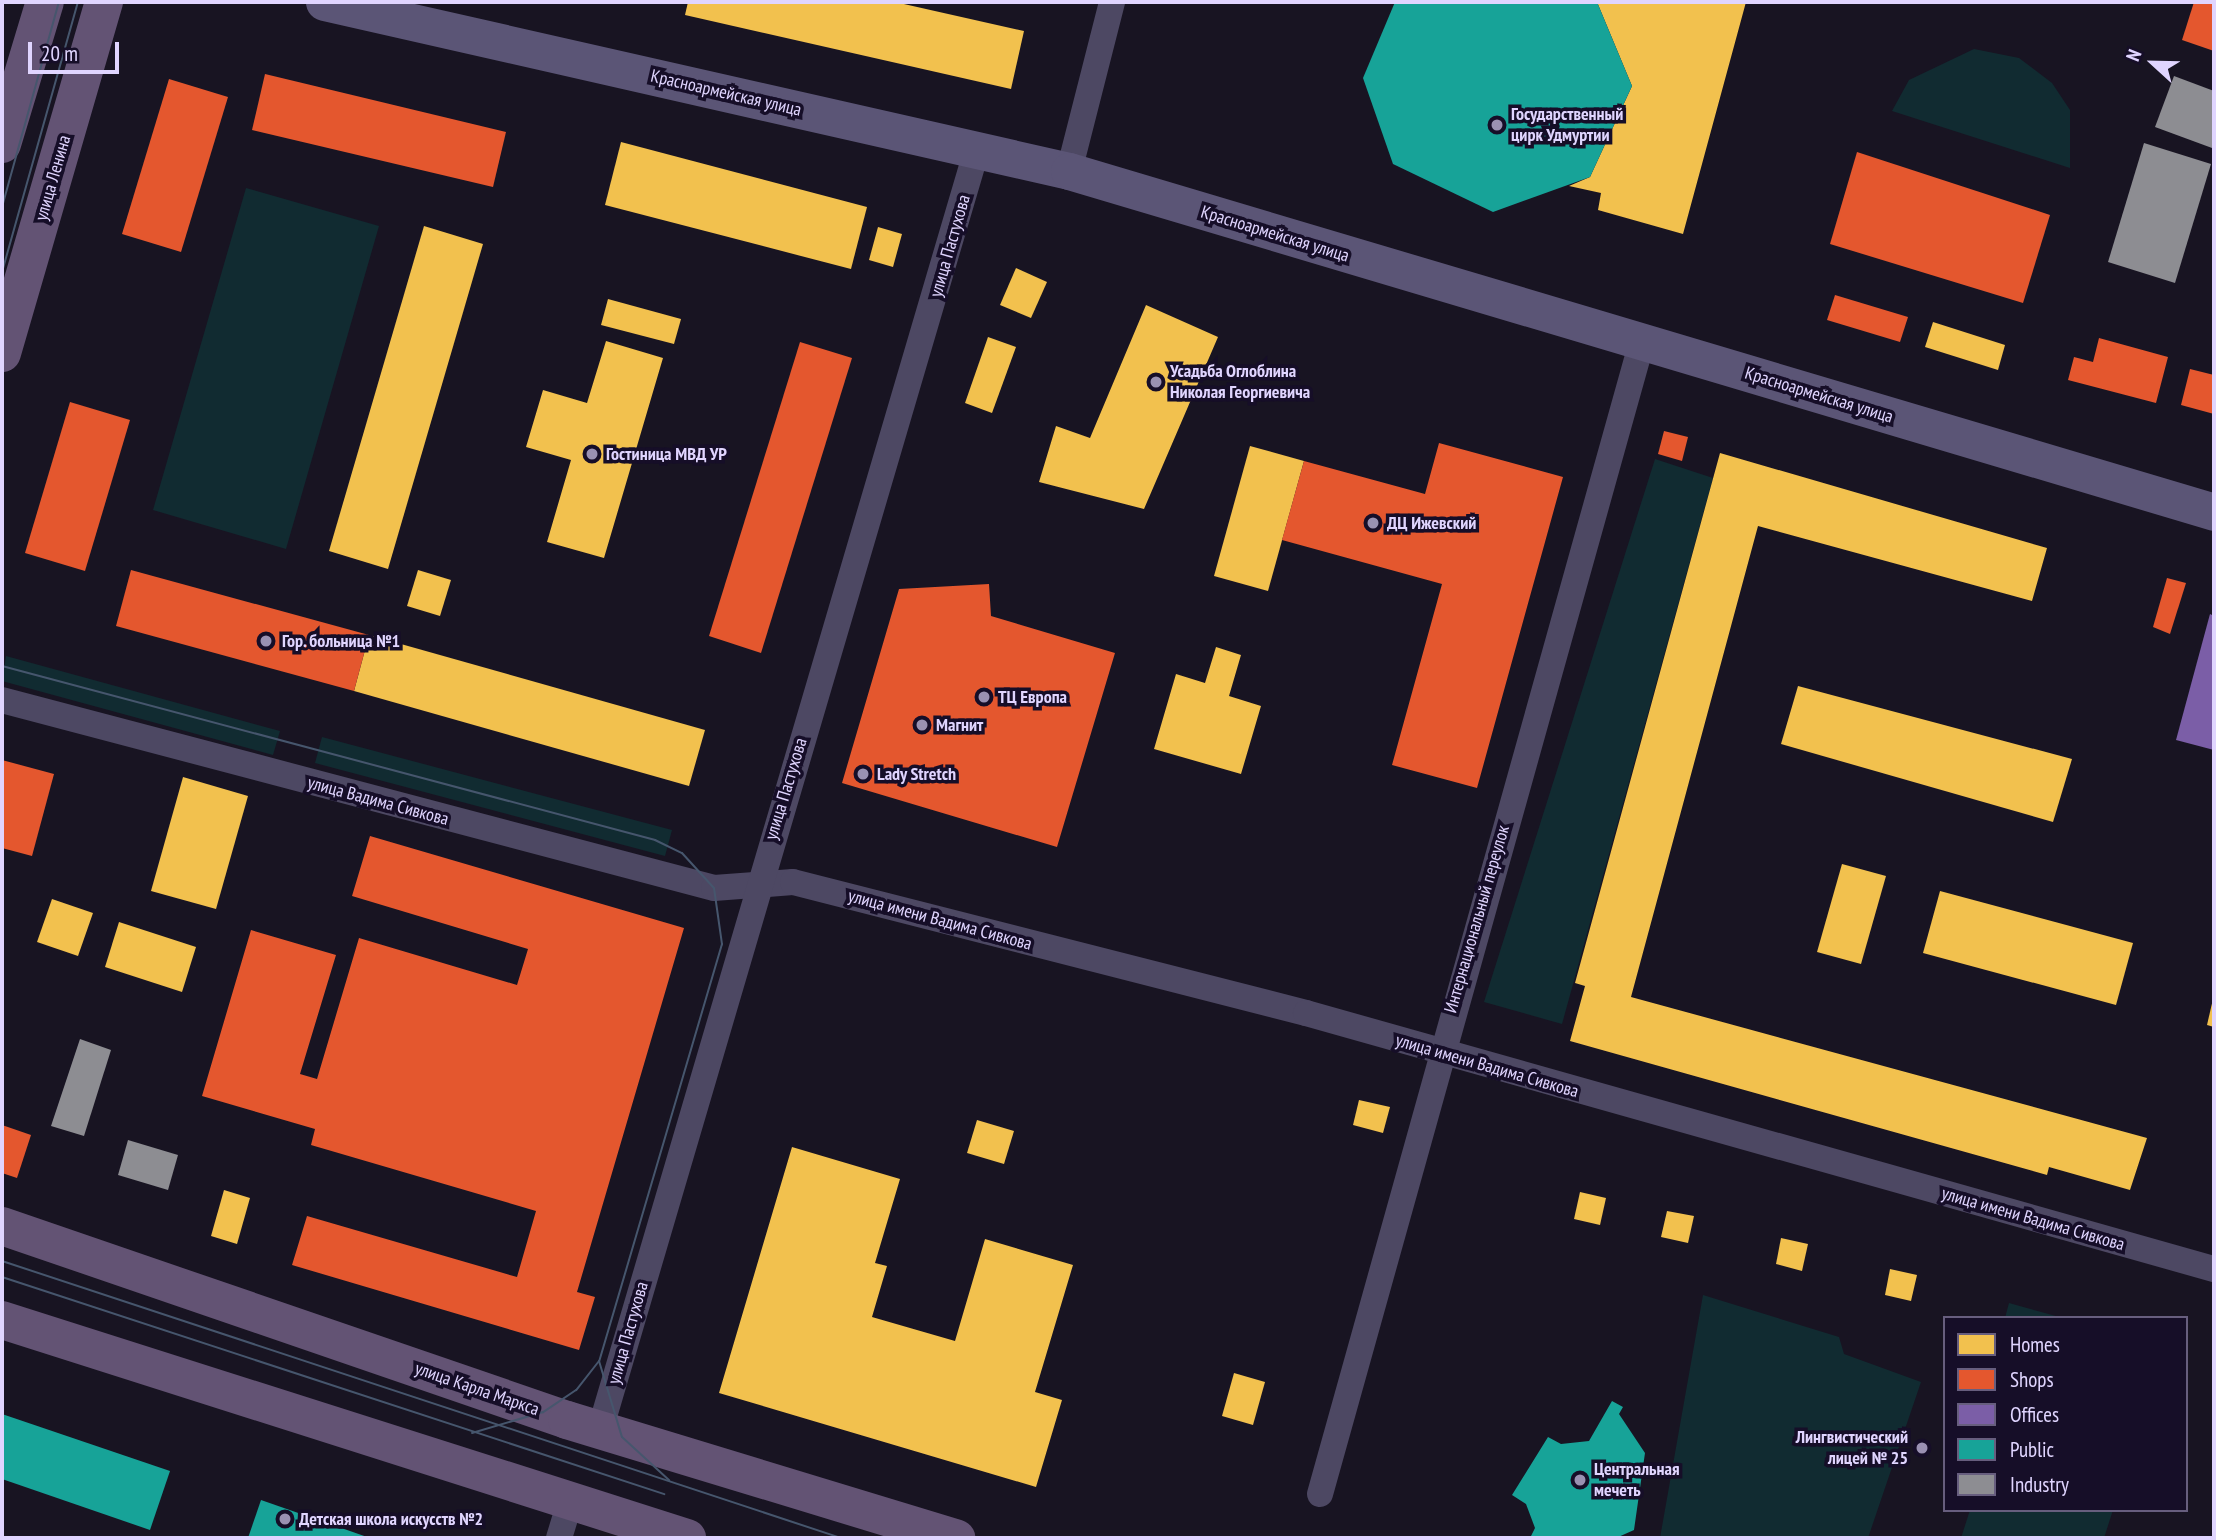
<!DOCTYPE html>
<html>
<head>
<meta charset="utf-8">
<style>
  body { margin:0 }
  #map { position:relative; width:2216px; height:1540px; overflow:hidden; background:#181422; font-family:"PT Sans Narrow",sans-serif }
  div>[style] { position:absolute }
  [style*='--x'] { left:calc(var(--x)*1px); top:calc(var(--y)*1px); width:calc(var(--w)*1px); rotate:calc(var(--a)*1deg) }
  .green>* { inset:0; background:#112b31 }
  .homes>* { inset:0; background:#f2c14e }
  .shops>* { inset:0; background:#e4572e }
  .offices>* { inset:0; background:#7b5ea7 }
  .public>* { inset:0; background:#17a398 }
  .industry>* { inset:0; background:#8d8d92 }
  .street>* { height:26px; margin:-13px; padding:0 13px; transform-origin:13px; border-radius:13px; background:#4d4863 }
  .secondary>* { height:37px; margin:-18.5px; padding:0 18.5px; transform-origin:18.5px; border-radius:18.5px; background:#5b5576 }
  .primary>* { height:38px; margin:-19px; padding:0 19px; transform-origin:19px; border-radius:19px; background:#635374 }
  .tram>* { height:2px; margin:-1px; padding:0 1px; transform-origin:1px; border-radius:1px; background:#46566d }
  .dots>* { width:19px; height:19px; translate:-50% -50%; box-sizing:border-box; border:4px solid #160e28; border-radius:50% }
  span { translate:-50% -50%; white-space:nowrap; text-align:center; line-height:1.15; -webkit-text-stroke:7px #160e28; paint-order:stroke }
  .street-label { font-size:18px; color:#e0d5ff }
  .poi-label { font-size:18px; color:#e0d5ff; font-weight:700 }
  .left { translate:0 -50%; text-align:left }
  .right { translate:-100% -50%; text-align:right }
  .frame { position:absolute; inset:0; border:4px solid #e0d5ff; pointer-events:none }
  .legend { position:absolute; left:1943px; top:1316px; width:245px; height:196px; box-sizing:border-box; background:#160e28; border:2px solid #675e7e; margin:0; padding:9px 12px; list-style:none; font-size:21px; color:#e0d5ff }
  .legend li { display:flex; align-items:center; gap:14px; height:35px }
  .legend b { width:35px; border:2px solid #675e7e }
  .north { position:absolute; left:2118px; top:28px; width:70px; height:70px; -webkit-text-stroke:5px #160e28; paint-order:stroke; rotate:292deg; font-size:19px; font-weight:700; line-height:28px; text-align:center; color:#e0d5ff }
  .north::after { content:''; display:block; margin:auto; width:24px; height:32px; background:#e0d5ff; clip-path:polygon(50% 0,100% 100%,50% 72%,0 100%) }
  .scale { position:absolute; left:28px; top:42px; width:91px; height:32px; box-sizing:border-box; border:4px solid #e0d5ff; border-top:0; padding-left:9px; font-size:21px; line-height:24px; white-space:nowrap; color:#e0d5ff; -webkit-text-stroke:5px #160e28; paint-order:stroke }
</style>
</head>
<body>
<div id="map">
  <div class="green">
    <div style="clip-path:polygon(1974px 49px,2019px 58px,2052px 83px,2070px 110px,2070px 168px,1892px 111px,1909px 80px)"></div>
    <div style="clip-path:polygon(246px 188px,379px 226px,286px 549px,153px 510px)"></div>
    <div style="clip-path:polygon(1655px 459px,1713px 478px,1562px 1024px,1484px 1002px)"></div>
    <div style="clip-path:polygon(6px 656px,280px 731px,273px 755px,2px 681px)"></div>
    <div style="clip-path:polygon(322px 737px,672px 830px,665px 856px,315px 763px)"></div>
    <div style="clip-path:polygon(1703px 1295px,1839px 1337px,1844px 1354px,1921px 1382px,1868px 1538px,1660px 1538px)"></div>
    <div style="clip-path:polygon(2009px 1303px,2063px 1318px,2005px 1318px)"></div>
    <div style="clip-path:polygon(1970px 1510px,2113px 1510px,2104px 1538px,1961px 1538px)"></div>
  </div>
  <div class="homes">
    <div style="clip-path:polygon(688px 2px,895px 2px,1024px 31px,1011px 89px,685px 15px)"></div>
    <div style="clip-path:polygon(1597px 2px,1746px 2px,1683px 234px,1598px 210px,1601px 193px,1569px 186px,1590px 177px,1632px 86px)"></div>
    <div style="clip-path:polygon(621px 142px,867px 207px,851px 269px,605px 205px)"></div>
    <div style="clip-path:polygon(424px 226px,483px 244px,388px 569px,329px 551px)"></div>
    <div style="clip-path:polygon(878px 227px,902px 234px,893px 267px,869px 260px)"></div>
    <div style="clip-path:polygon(1016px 268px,1047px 282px,1031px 318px,1000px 305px)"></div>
    <div style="clip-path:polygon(608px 299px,681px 319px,674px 344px,601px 325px)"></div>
    <div style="clip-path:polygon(1146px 305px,1218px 337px,1144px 509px,1039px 482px,1056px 426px,1090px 438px)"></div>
    <div style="clip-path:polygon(1933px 322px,2005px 345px,1998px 370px,1925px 347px)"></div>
    <div style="clip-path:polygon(988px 337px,1016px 347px,992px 413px,965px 403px)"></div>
    <div style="clip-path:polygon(606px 341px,663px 358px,604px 558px,547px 542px,571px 460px,526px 447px,543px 390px,587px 403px)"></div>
    <div style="clip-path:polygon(1250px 446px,1304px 461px,1268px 591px,1214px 576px)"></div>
    <div style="clip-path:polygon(1720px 453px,2047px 548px,2032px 601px,1758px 526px,1631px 997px,2147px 1138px,2130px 1190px,2049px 1167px,2047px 1175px,1570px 1041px,1585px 986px,1575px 983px)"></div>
    <div style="clip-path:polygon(418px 570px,451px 580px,440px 616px,407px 606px)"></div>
    <div style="clip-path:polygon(369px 635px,705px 730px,689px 786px,354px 691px)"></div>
    <div style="clip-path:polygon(1216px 647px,1241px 655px,1229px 696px,1261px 706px,1241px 774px,1154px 749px,1176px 674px,1205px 683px)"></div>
    <div style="clip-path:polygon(1798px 686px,2072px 759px,2053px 822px,1781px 744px)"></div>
    <div style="clip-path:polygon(183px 777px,248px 796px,216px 909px,151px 891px)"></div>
    <div style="clip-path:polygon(1842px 864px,1886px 876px,1861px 964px,1817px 952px)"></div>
    <div style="clip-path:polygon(1940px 891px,2133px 943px,2116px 1005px,1923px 953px)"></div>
    <div style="clip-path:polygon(52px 899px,93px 913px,78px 956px,37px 942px)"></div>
    <div style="clip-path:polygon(119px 922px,196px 947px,182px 992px,105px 967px)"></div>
    <div style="clip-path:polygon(2213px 999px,2214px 999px,2214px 1027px,2207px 1025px)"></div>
    <div style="clip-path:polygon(1359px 1100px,1390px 1107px,1383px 1133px,1353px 1125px)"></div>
    <div style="clip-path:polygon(977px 1120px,1014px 1131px,1004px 1164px,967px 1153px)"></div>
    <div style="clip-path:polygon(792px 1147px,900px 1179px,875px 1263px,887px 1266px,872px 1317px,955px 1341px,985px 1239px,1073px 1265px,1035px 1392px,1062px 1400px,1036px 1487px,719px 1393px)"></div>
    <div style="clip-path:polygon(224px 1190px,250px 1198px,237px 1244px,211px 1236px)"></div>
    <div style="clip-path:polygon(1580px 1192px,1606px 1198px,1600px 1225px,1574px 1219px)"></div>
    <div style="clip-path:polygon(1667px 1211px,1694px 1216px,1688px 1243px,1661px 1237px)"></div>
    <div style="clip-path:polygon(1781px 1238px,1808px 1244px,1802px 1271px,1776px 1264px)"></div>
    <div style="clip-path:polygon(1890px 1269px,1917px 1275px,1911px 1301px,1885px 1295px)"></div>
    <div style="clip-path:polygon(1234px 1373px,1265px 1382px,1253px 1425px,1222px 1416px)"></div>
  </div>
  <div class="shops">
    <div style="clip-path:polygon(2194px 2px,2214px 2px,2214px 51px,2182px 40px)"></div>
    <div style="clip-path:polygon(265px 74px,506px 132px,493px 187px,252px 130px)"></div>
    <div style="clip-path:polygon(169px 79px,228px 97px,181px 252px,122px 234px)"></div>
    <div style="clip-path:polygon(1857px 152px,2050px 215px,2023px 303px,1830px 244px)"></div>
    <div style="clip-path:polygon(1835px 295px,1908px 317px,1900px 342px,1827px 320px)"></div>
    <div style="clip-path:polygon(2099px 338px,2168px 357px,2156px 403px,2068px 380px,2074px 357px,2093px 362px)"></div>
    <div style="clip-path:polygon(800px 342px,852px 358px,761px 653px,709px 636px)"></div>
    <div style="clip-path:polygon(2190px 369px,2214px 375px,2214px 414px,2181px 405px)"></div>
    <div style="clip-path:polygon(70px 402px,130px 420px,85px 571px,25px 553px)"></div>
    <div style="clip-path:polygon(1664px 431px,1688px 437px,1682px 461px,1658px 454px)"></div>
    <div style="clip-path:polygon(1439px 443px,1563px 477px,1477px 788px,1392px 765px,1442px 584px,1282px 540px,1304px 461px,1425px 494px)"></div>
    <div style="clip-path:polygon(131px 570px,369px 635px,354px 691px,116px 626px)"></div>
    <div style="clip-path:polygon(2167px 578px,2186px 583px,2170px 634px,2153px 627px)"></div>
    <div style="clip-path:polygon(989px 584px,991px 616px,1115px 653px,1057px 847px,842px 783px,899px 589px)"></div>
    <div style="clip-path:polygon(2px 760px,54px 774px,32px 856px,2px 848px)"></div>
    <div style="clip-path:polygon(370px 836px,684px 928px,577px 1292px,595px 1297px,579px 1350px,292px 1265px,307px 1216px,517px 1277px,536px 1211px,311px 1145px,315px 1129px,202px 1096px,251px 930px,336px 955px,300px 1074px,317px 1079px,359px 938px,517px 985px,528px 949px,352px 896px)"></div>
    <div style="clip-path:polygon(2px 1125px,31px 1135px,17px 1178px,2px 1173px)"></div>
  </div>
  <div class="offices">
    <div style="clip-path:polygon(2210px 614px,2214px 616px,2214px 750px,2176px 740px)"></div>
  </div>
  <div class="public">
    <div style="clip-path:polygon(1395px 2px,1597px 2px,1632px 86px,1590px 177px,1493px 212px,1393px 164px,1363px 78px)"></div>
    <div style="clip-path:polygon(1612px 1401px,1623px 1407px,1619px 1414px,1645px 1453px,1634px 1530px,1616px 1538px,1530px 1538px,1535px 1528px,1526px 1504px,1512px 1495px,1548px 1437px,1561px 1444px,1589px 1441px)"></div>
    <div style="clip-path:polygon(2px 1414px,170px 1471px,150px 1530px,2px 1479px)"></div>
    <div style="clip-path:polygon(261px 1500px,370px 1538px,248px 1538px)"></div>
  </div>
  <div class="industry">
    <div style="clip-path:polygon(2174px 76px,2214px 91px,2212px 148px,2155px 127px)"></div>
    <div style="clip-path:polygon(2144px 143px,2211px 164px,2175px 283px,2108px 262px)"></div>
    <div style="clip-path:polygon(80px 1039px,111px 1050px,84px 1136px,51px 1126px)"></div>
    <div style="clip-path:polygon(128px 1140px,178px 1155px,168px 1190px,118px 1175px)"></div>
  </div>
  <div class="street">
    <div style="--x:1069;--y:171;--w:174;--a:-75.7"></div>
    <div style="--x:2;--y:700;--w:736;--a:14.79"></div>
    <div style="--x:714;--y:888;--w:79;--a:-4.3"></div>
    <div style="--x:793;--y:882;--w:529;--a:14.32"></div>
    <div style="--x:1306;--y:1013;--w:943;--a:15.75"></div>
    <div style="--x:600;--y:1430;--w:1335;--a:-73.6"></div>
    <div style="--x:1320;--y:1494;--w:1193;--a:-74.39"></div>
    <div style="--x:559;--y:1538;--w:38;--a:-73"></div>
  </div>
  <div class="secondary">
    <div style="--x:324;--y:2;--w:764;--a:12.78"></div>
    <div style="--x:1069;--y:171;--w:1195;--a:16.58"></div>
  </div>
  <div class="primary">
    <div style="--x:2;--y:144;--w:148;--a:-73.2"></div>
    <div style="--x:2;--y:353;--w:366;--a:-73.8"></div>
    <div style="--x:2;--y:1226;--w:597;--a:18.95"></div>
    <div style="--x:567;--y:1420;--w:407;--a:16.9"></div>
    <div style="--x:2;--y:1320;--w:719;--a:17.65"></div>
  </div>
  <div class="tram">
    <div style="--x:2;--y:207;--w:213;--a:-74.5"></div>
    <div style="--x:2;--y:272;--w:280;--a:-74.3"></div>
    <div style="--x:2;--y:666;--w:676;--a:14.92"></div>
    <div style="--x:655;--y:840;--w:30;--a:26"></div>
    <div style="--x:682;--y:853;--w:47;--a:47.6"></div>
    <div style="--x:714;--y:888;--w:57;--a:81.9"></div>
    <div style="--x:722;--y:944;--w:435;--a:106.4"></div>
    <div style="--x:599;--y:1361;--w:37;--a:128"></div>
    <div style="--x:576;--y:1390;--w:40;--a:146"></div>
    <div style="--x:543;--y:1412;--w:74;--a:163.5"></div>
    <div style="--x:2;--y:1261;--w:884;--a:18.27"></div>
    <div style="--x:2;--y:1277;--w:697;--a:18.15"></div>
    <div style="--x:599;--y:1361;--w:79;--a:73.2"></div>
    <div style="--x:622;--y:1437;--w:64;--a:42.5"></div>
  </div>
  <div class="dots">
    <div style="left:1497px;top:125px;background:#9a91b2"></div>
    <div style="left:1156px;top:382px;background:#9a91b2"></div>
    <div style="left:592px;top:454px;background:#9a91b2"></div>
    <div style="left:1373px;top:523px;background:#9a91b2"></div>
    <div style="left:266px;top:641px;background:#9a91b2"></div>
    <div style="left:984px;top:697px;background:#9a91b2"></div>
    <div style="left:922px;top:725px;background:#9a91b2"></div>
    <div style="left:863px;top:774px;background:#9a91b2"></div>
    <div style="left:1922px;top:1448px;background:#9a91b2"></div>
    <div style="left:1580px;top:1480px;background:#9a91b2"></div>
    <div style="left:285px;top:1519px;background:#9a91b2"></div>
  </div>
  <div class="street-label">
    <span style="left:726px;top:93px;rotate:13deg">Красноармейская улица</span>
    <span style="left:53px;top:178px;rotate:-74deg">улица Ленина</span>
    <span style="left:1275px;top:234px;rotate:17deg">Красноармейская улица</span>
    <span style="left:950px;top:246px;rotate:-74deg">улица Пастухова</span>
    <span style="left:1819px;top:395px;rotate:17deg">Красноармейская улица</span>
    <span style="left:786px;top:789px;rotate:-73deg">улица Пастухова</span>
    <span style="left:378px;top:801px;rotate:15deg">улица Вадима Сивкова</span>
    <span style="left:1477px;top:919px;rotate:-74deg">Интернациональный переулок</span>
    <span style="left:940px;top:920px;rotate:15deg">улица имени Вадима Сивкова</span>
    <span style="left:1487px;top:1066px;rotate:16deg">улица имени Вадима Сивкова</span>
    <span style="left:2033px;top:1219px;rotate:16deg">улица имени Вадима Сивкова</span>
    <span style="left:628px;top:1333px;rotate:-74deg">улица Пастухова</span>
    <span style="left:477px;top:1389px;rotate:19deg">улица Карла Маркса</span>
  </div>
  <div class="poi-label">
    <span class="left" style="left:1511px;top:125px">Государственный<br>цирк Удмуртии</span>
    <span class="left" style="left:1170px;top:382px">Усадьба Оглоблина<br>Николая Георгиевича</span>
    <span class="left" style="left:606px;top:454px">Гостиница МВД УР</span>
    <span class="left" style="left:1387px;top:523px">ДЦ Ижевский</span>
    <span class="left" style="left:282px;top:641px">Гор. больница №1</span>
    <span class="left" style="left:998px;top:697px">ТЦ Европа</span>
    <span class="left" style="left:936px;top:725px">Магнит</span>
    <span class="left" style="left:877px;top:774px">Lady Stretch</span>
    <span class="right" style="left:1908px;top:1448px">Лингвистический<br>лицей № 25</span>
    <span class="left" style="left:1594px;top:1480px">Центральная<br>мечеть</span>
    <span class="left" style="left:299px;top:1519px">Детская школа искусств №2</span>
  </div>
  <div class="frame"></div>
  <ul class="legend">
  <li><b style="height:19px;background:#f2c14e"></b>Homes</li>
  <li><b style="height:19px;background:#e4572e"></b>Shops</li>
  <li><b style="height:19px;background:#7b5ea7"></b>Offices</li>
  <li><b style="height:19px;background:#17a398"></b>Public</li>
  <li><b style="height:19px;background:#8d8d92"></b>Industry</li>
  </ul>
  <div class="north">N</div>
  <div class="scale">20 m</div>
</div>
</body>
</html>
